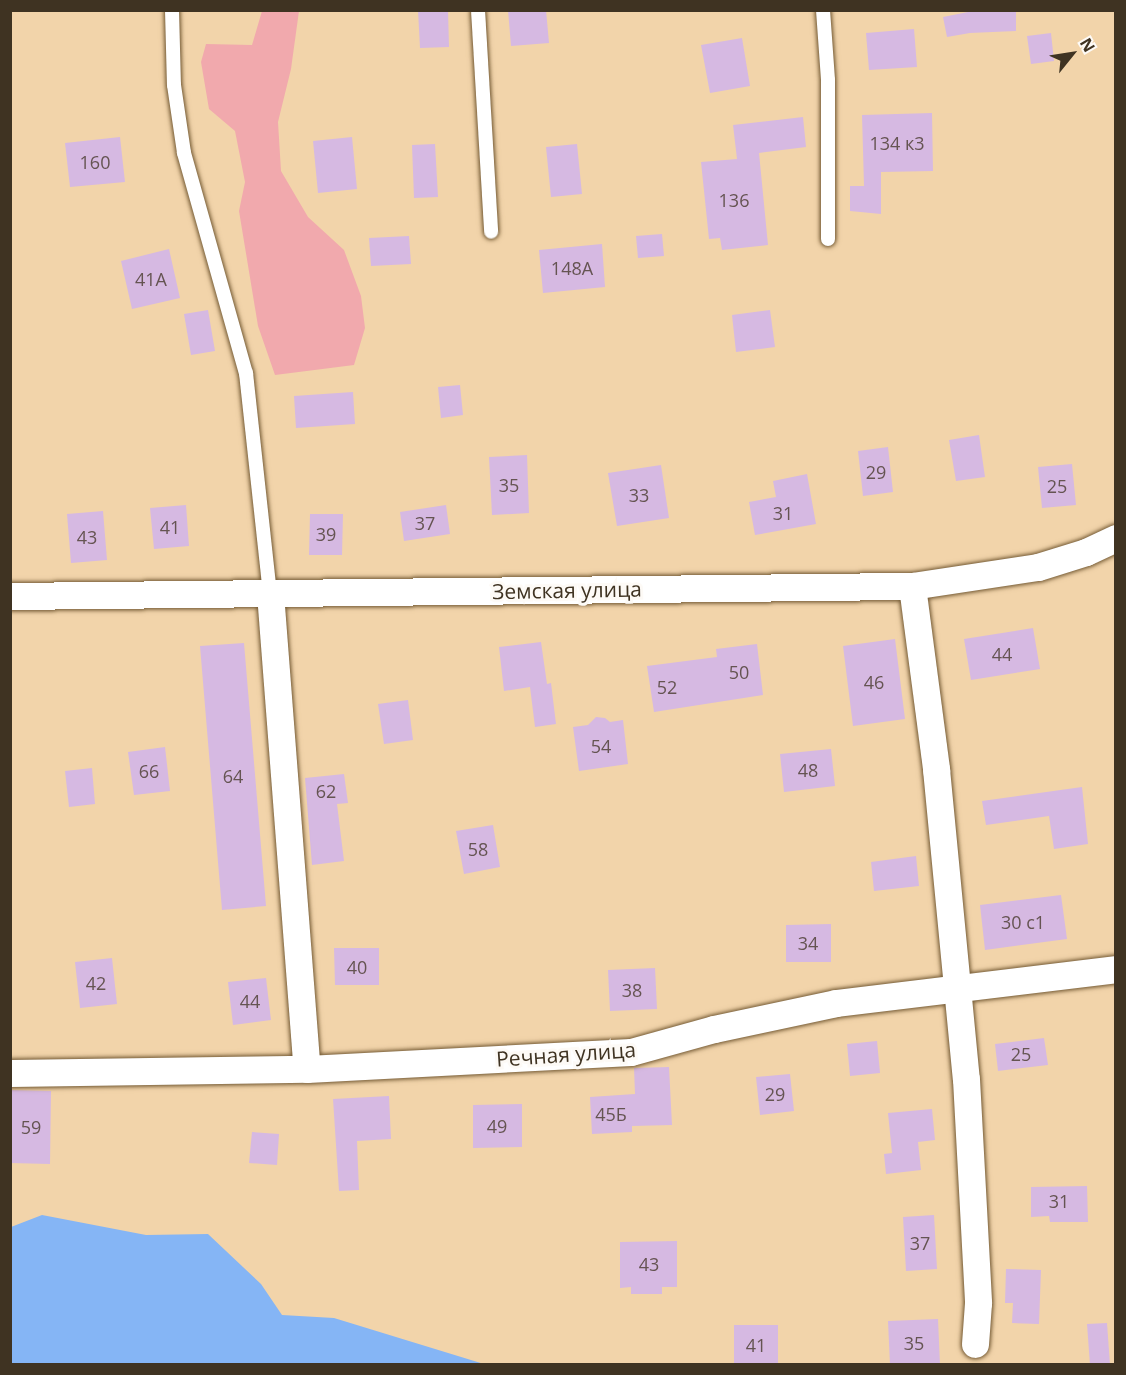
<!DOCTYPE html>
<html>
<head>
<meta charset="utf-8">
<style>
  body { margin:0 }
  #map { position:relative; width:1126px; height:1375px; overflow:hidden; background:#f2d4aa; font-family:"Open Sans",sans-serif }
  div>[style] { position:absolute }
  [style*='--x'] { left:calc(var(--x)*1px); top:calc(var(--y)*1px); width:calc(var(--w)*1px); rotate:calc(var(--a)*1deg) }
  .green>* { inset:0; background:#f1a9ad }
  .water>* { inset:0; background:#85b5f5 }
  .building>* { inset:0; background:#d6b9e2 }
  .roads { filter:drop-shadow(0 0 2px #755b35) drop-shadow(0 0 2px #755b35) }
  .lane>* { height:14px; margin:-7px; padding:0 7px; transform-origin:7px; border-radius:7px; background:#fff }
  .street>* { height:27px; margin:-13.5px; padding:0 13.5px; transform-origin:13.5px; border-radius:13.5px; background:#fff }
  span { translate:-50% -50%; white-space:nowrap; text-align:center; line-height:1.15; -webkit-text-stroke:6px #fdfaf6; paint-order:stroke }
  .number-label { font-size:18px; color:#655452 }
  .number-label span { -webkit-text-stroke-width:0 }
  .street-label { font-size:21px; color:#3f3322 }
  .frame { position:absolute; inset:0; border:12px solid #3f3322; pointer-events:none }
  .north { position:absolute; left:1042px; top:24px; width:60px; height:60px; -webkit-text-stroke:4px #fdfaf6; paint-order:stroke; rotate:60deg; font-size:16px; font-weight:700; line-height:24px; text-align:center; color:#3f3322 }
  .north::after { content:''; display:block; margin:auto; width:21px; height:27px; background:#3f3322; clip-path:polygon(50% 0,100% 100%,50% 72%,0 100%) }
</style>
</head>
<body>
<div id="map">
  <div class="green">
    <div style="clip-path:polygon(262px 11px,299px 11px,291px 69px,278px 122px,281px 171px,308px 217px,344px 250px,361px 296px,365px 328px,354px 365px,275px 375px,258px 326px,239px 211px,245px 182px,235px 131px,209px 109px,201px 62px,206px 44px,252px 45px)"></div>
  </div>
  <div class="water">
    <div style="clip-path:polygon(42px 1215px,146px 1235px,208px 1234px,261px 1284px,282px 1315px,334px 1318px,484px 1364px,11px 1364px,11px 1227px)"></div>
  </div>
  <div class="building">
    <div style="clip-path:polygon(418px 10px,448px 10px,449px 47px,420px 48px)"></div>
    <div style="clip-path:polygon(508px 10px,546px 10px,549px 43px,511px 46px)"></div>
    <div style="clip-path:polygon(978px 10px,1016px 10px,1016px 31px,970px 33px,947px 37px,943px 17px)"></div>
    <div style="clip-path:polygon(914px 29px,917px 67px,869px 70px,866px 33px)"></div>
    <div style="clip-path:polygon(1051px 33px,1054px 61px,1031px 64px,1027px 36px)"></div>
    <div style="clip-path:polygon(742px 38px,750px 86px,710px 93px,701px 45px)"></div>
    <div style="clip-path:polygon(932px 113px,933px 171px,881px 172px,881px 214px,850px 211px,850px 186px,864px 186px,862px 115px)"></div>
    <div style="clip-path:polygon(803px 117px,806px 147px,759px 153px,768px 245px,722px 250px,720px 238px,709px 239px,701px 162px,737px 159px,733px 125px)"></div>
    <div style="clip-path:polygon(120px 137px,125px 182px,70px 187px,65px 143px)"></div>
    <div style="clip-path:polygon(352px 137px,357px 189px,318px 193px,313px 141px)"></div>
    <div style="clip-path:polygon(435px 144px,438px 197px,414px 198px,412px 145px)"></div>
    <div style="clip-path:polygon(577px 144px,582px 194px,551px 197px,546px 147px)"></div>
    <div style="clip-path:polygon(662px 234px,664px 256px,638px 258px,636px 236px)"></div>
    <div style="clip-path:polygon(409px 236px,411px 264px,371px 266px,369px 238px)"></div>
    <div style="clip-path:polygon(602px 244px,605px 287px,543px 293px,539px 250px)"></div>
    <div style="clip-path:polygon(169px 249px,180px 298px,132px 309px,121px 261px)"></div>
    <div style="clip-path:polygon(208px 310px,215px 351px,191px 355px,184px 314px)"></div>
    <div style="clip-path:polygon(770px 310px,775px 347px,736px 352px,732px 315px)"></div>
    <div style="clip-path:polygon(460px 385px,463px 415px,441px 418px,438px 387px)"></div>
    <div style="clip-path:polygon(353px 392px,355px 424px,296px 428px,294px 396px)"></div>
    <div style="clip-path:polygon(979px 435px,985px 477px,956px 481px,949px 440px)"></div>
    <div style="clip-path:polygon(888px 447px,893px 492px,863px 496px,858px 451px)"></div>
    <div style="clip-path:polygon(527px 455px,529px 513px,492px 515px,489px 457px)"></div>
    <div style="clip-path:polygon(1072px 464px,1076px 505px,1042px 508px,1038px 467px)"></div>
    <div style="clip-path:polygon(661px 465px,669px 518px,617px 526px,608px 473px)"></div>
    <div style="clip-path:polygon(807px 474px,816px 524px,755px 535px,749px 502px,776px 497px,773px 481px)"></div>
    <div style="clip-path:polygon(186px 505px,189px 546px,154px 549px,150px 508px)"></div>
    <div style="clip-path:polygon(446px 505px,450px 534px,404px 541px,400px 512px)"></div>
    <div style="clip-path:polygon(103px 511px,107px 560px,71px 563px,67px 514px)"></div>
    <div style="clip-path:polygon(310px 514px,343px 514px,342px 555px,309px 555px)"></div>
    <div style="clip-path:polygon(1033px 628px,1040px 669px,971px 680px,964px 639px)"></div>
    <div style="clip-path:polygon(895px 639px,905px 719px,853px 726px,843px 646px)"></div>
    <div style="clip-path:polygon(541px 642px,547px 684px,551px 683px,556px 724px,535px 727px,530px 687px,504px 691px,499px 647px)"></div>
    <div style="clip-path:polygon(244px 643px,266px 906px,222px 910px,200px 646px)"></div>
    <div style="clip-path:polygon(757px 644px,763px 695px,654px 712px,647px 666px,717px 657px,716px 649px)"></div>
    <div style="clip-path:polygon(408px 700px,413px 740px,384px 744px,378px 704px)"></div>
    <div style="clip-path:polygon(596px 717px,605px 718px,610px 722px,623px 720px,628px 764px,579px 771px,573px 727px,588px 725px)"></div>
    <div style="clip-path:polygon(165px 747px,170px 791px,134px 795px,128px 752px)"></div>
    <div style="clip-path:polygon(831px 749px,835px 786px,784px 792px,780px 754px)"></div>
    <div style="clip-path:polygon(92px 768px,95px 804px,69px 807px,65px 771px)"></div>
    <div style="clip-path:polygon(344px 774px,348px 803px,337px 804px,344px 861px,312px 865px,305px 778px)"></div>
    <div style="clip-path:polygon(1082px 787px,1088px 844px,1054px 849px,1049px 816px,986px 825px,982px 801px)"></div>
    <div style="clip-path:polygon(493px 825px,500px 867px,464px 874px,456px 831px)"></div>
    <div style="clip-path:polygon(916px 856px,919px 886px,874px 891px,871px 862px)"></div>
    <div style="clip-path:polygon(1061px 895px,1067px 939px,985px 950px,980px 905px)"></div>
    <div style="clip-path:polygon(831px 924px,831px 962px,786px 962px,786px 925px)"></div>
    <div style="clip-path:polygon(334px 948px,379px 948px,379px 985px,335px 985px)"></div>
    <div style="clip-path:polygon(112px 958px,117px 1004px,80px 1008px,75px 962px)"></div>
    <div style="clip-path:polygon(655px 968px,657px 1009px,610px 1011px,608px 970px)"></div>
    <div style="clip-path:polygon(266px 978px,271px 1020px,233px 1025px,228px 982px)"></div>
    <div style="clip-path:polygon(1044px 1038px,1048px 1065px,998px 1071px,995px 1044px)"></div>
    <div style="clip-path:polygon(877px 1041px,880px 1073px,850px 1076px,847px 1044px)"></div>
    <div style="clip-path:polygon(669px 1067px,672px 1125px,632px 1126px,632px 1132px,592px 1134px,590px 1097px,635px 1094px,634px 1068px)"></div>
    <div style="clip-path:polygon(790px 1074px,794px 1111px,760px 1115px,756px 1077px)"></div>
    <div style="clip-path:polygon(10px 1090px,51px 1091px,50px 1164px,10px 1163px)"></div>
    <div style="clip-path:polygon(389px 1096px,391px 1139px,357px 1141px,359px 1190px,339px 1191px,333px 1099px)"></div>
    <div style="clip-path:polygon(522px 1104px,522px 1147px,473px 1148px,473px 1105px)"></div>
    <div style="clip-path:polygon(932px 1109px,935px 1140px,918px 1142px,921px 1170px,886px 1174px,884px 1154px,892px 1153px,888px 1113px)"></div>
    <div style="clip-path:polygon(252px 1132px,279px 1134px,277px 1165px,249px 1163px)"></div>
    <div style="clip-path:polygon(1087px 1186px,1088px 1222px,1050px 1222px,1049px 1216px,1031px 1217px,1031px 1187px)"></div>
    <div style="clip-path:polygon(934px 1215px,937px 1269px,906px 1271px,903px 1217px)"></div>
    <div style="clip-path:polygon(677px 1241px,677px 1287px,662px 1287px,662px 1294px,631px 1294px,631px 1287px,620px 1288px,620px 1242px)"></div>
    <div style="clip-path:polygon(1006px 1269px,1041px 1270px,1039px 1324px,1012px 1323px,1013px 1303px,1005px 1303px)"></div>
    <div style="clip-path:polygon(938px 1319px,940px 1365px,890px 1365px,888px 1321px)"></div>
    <div style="clip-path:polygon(1107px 1323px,1110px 1365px,1090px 1365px,1087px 1324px)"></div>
    <div style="clip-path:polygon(734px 1325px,778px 1325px,778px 1365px,734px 1365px)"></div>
  </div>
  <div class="roads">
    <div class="lane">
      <div style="--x:172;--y:10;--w:75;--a:88.5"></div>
      <div style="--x:174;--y:85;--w:69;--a:81.6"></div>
      <div style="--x:184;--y:153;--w:229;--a:74.3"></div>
      <div style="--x:246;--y:373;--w:221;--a:83.8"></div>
      <div style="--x:478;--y:10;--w:222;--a:86.6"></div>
      <div style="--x:823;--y:10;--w:70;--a:85.9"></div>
      <div style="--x:828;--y:80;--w:159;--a:90"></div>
    </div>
    <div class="street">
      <div style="--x:912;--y:586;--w:185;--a:82.5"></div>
      <div style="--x:936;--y:769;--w:311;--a:84.5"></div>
      <div style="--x:966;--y:1079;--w:224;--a:86.9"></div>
      <div style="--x:978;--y:1303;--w:41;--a:94.2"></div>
      <div style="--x:270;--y:593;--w:477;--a:85.6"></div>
      <div style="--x:10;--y:596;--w:902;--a:-0.64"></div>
      <div style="--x:912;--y:586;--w:127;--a:-8.6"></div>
      <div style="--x:1038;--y:567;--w:50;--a:-17.4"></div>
      <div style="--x:1086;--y:552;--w:33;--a:-25"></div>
      <div style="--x:10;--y:1073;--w:297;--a:-0.8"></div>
      <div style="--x:307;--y:1069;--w:324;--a:-3"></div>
      <div style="--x:631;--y:1052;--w:86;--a:-15.5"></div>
      <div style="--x:714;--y:1029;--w:125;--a:-12"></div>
      <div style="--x:836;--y:1003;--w:282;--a:-6.9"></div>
    </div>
  </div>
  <div class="number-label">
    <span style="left:897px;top:143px">134 к3</span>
    <span style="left:95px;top:162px">160</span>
    <span style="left:734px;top:200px">136</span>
    <span style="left:572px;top:268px">148А</span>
    <span style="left:151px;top:279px">41А</span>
    <span style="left:876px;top:472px">29</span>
    <span style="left:509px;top:485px">35</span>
    <span style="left:1057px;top:486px">25</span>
    <span style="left:639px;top:495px">33</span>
    <span style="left:783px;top:513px">31</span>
    <span style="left:425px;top:523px">37</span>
    <span style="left:170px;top:527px">41</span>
    <span style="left:326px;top:534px">39</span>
    <span style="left:87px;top:537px">43</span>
    <span style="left:1002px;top:654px">44</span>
    <span style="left:739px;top:672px">50</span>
    <span style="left:874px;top:682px">46</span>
    <span style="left:667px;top:687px">52</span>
    <span style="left:601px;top:746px">54</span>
    <span style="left:808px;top:770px">48</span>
    <span style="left:149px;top:771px">66</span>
    <span style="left:233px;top:776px">64</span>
    <span style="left:326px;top:791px">62</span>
    <span style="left:478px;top:849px">58</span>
    <span style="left:1023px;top:922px">30 с1</span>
    <span style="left:808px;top:943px">34</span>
    <span style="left:357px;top:967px">40</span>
    <span style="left:96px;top:983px">42</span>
    <span style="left:632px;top:990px">38</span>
    <span style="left:250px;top:1001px">44</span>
    <span style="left:1021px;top:1054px">25</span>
    <span style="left:775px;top:1094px">29</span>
    <span style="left:611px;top:1114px">45Б</span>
    <span style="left:497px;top:1126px">49</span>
    <span style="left:31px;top:1127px">59</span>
    <span style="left:1059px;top:1201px">31</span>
    <span style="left:920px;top:1243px">37</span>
    <span style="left:649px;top:1264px">43</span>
    <span style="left:914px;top:1343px">35</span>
    <span style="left:756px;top:1345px">41</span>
  </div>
  <div class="street-label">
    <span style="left:567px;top:590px;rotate:-1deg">Земская улица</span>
    <span style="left:566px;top:1054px;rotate:-4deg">Речная улица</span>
  </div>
  <div class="frame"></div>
  <div class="north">N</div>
</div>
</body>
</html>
